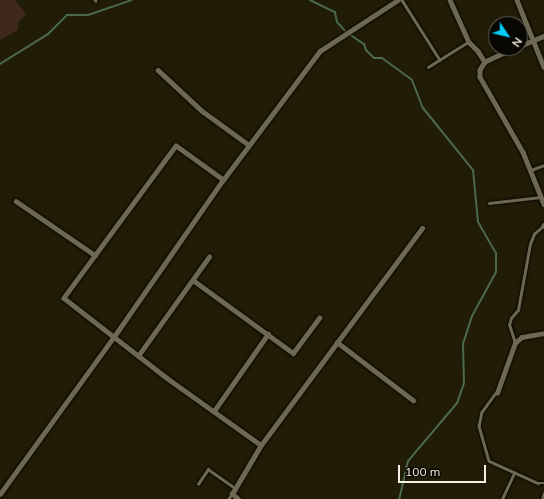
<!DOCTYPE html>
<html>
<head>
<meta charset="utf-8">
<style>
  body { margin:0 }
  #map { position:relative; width:544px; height:499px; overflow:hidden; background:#201c06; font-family:Mulish,sans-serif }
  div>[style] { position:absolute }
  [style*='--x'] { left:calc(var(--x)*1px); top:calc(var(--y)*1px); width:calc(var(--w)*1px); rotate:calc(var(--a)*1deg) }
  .green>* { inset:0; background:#3f291e }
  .stream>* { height:2px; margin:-1px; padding:0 1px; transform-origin:1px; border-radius:1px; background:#4c684f }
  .roads { filter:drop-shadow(0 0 1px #0a0600) drop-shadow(0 0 1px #0a0600) }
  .service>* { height:2.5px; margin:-1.25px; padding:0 1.25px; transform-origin:1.25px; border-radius:1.25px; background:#6d6851 }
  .minor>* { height:4.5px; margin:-2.25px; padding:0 2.25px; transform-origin:2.25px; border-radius:2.25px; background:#6d6851 }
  span { translate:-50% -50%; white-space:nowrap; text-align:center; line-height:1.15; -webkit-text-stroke:4px #080601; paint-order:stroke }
  .north { position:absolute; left:488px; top:16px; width:40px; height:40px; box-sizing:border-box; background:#080601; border:1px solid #66645c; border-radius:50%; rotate:125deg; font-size:11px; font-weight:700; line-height:16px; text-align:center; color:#f4f1e4 }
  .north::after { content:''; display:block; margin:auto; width:14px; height:18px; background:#00cbf9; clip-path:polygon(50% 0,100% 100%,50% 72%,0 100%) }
  .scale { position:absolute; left:398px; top:465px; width:88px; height:18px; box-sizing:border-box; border:2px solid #f4f1e4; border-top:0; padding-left:5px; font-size:12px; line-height:14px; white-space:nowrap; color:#f4f1e4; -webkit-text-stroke:3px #080601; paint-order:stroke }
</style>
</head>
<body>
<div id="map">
  <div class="green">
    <div style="clip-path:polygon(0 0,15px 0,26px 14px,18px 22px,18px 30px,0 40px)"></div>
  </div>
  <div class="stream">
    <div style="--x:310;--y:0;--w:28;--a:26"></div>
    <div style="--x:335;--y:12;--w:10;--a:79"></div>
    <div style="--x:337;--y:22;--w:13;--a:48"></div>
    <div style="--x:346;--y:32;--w:22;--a:34"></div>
    <div style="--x:364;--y:44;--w:6;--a:72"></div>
    <div style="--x:366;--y:50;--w:11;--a:45"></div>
    <div style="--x:374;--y:58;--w:8;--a:0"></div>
    <div style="--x:382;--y:58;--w:37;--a:36"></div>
    <div style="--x:412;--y:80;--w:30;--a:69"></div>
    <div style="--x:423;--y:108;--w:80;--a:51.1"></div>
    <div style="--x:473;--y:170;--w:52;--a:84.5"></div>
    <div style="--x:478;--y:222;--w:36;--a:60"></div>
    <div style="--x:496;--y:253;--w:19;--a:90"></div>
    <div style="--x:496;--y:272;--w:50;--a:118.6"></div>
    <div style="--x:472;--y:316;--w:28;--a:108"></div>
    <div style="--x:463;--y:343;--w:40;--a:88.6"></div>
    <div style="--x:464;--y:383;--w:21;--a:109"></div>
    <div style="--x:457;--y:403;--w:76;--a:130.2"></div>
    <div style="--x:408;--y:461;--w:39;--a:103"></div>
    <div style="--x:0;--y:64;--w:57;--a:-32"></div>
    <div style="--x:48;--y:34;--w:27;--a:-45"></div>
    <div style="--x:67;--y:15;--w:21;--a:0"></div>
    <div style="--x:88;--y:15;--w:46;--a:-18.8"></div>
  </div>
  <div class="roads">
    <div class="service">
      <div style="--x:95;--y:0;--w:1;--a:45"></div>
      <div style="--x:402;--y:0;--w:71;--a:57.7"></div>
      <div style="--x:428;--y:67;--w:47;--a:-32"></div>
      <div style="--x:531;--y:170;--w:14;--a:-21"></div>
      <div style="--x:489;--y:203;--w:52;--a:-6.6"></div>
      <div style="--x:515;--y:343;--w:19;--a:-108"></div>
      <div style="--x:509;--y:325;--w:7;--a:-74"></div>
      <div style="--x:511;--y:318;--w:11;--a:-49"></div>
      <div style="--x:518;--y:310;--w:67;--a:-79.7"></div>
      <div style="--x:530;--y:244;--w:11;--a:-68"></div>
      <div style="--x:534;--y:234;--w:12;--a:-42"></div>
      <div style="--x:496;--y:393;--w:24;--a:126"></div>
      <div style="--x:482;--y:412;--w:14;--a:102"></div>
      <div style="--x:479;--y:426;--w:36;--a:74"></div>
      <div style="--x:489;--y:461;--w:54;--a:24.2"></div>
      <div style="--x:538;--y:483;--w:6;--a:0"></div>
      <div style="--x:198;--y:484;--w:18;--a:-56"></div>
      <div style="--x:208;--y:469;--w:33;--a:35"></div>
      <div style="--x:228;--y:499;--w:6;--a:-51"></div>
      <div style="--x:502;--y:499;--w:29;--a:-65"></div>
      <div style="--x:542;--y:499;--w:6;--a:-72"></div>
    </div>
    <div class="minor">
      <div style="--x:450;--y:0;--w:46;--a:65.7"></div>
      <div style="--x:469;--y:42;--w:13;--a:45"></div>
      <div style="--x:478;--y:51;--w:13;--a:58"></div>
      <div style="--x:517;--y:0;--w:72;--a:68.1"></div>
      <div style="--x:520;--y:46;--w:26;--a:-23"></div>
      <div style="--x:515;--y:48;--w:33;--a:155"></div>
      <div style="--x:485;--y:62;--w:9;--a:122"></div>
      <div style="--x:480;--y:70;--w:7;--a:90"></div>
      <div style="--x:480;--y:77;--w:86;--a:60.2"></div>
      <div style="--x:523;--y:152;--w:56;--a:68"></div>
      <div style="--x:158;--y:70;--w:59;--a:42.9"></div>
      <div style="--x:201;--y:110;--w:59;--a:36.1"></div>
      <div style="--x:223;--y:180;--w:58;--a:-144.1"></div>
      <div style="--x:176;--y:146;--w:189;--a:126.4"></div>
      <div style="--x:64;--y:298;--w:130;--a:37.8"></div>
      <div style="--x:167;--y:378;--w:115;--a:35.5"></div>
      <div style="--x:16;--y:201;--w:96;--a:34.4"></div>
      <div style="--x:543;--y:226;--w:1;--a:-45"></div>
      <div style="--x:193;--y:280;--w:124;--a:36.1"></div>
      <div style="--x:293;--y:353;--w:44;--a:-53.4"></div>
      <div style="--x:337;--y:342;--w:96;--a:37.3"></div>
      <div style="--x:138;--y:356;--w:122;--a:-54.4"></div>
      <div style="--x:497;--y:393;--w:53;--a:-70.2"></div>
      <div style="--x:515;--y:343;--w:9;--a:-41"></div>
      <div style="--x:522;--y:337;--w:22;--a:-10"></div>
      <div style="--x:214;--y:411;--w:94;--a:-55"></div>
      <div style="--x:0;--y:494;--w:193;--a:-54.1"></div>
      <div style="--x:113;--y:338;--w:193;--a:-55.2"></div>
      <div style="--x:223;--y:180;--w:161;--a:-53.1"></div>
      <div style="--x:320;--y:51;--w:93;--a:-33.2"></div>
      <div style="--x:238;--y:499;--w:8;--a:-140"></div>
      <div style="--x:232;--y:494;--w:57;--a:-59.4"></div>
      <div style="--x:261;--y:445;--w:270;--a:-53.4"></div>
    </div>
  </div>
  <div class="north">N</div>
  <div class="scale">100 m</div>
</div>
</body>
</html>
